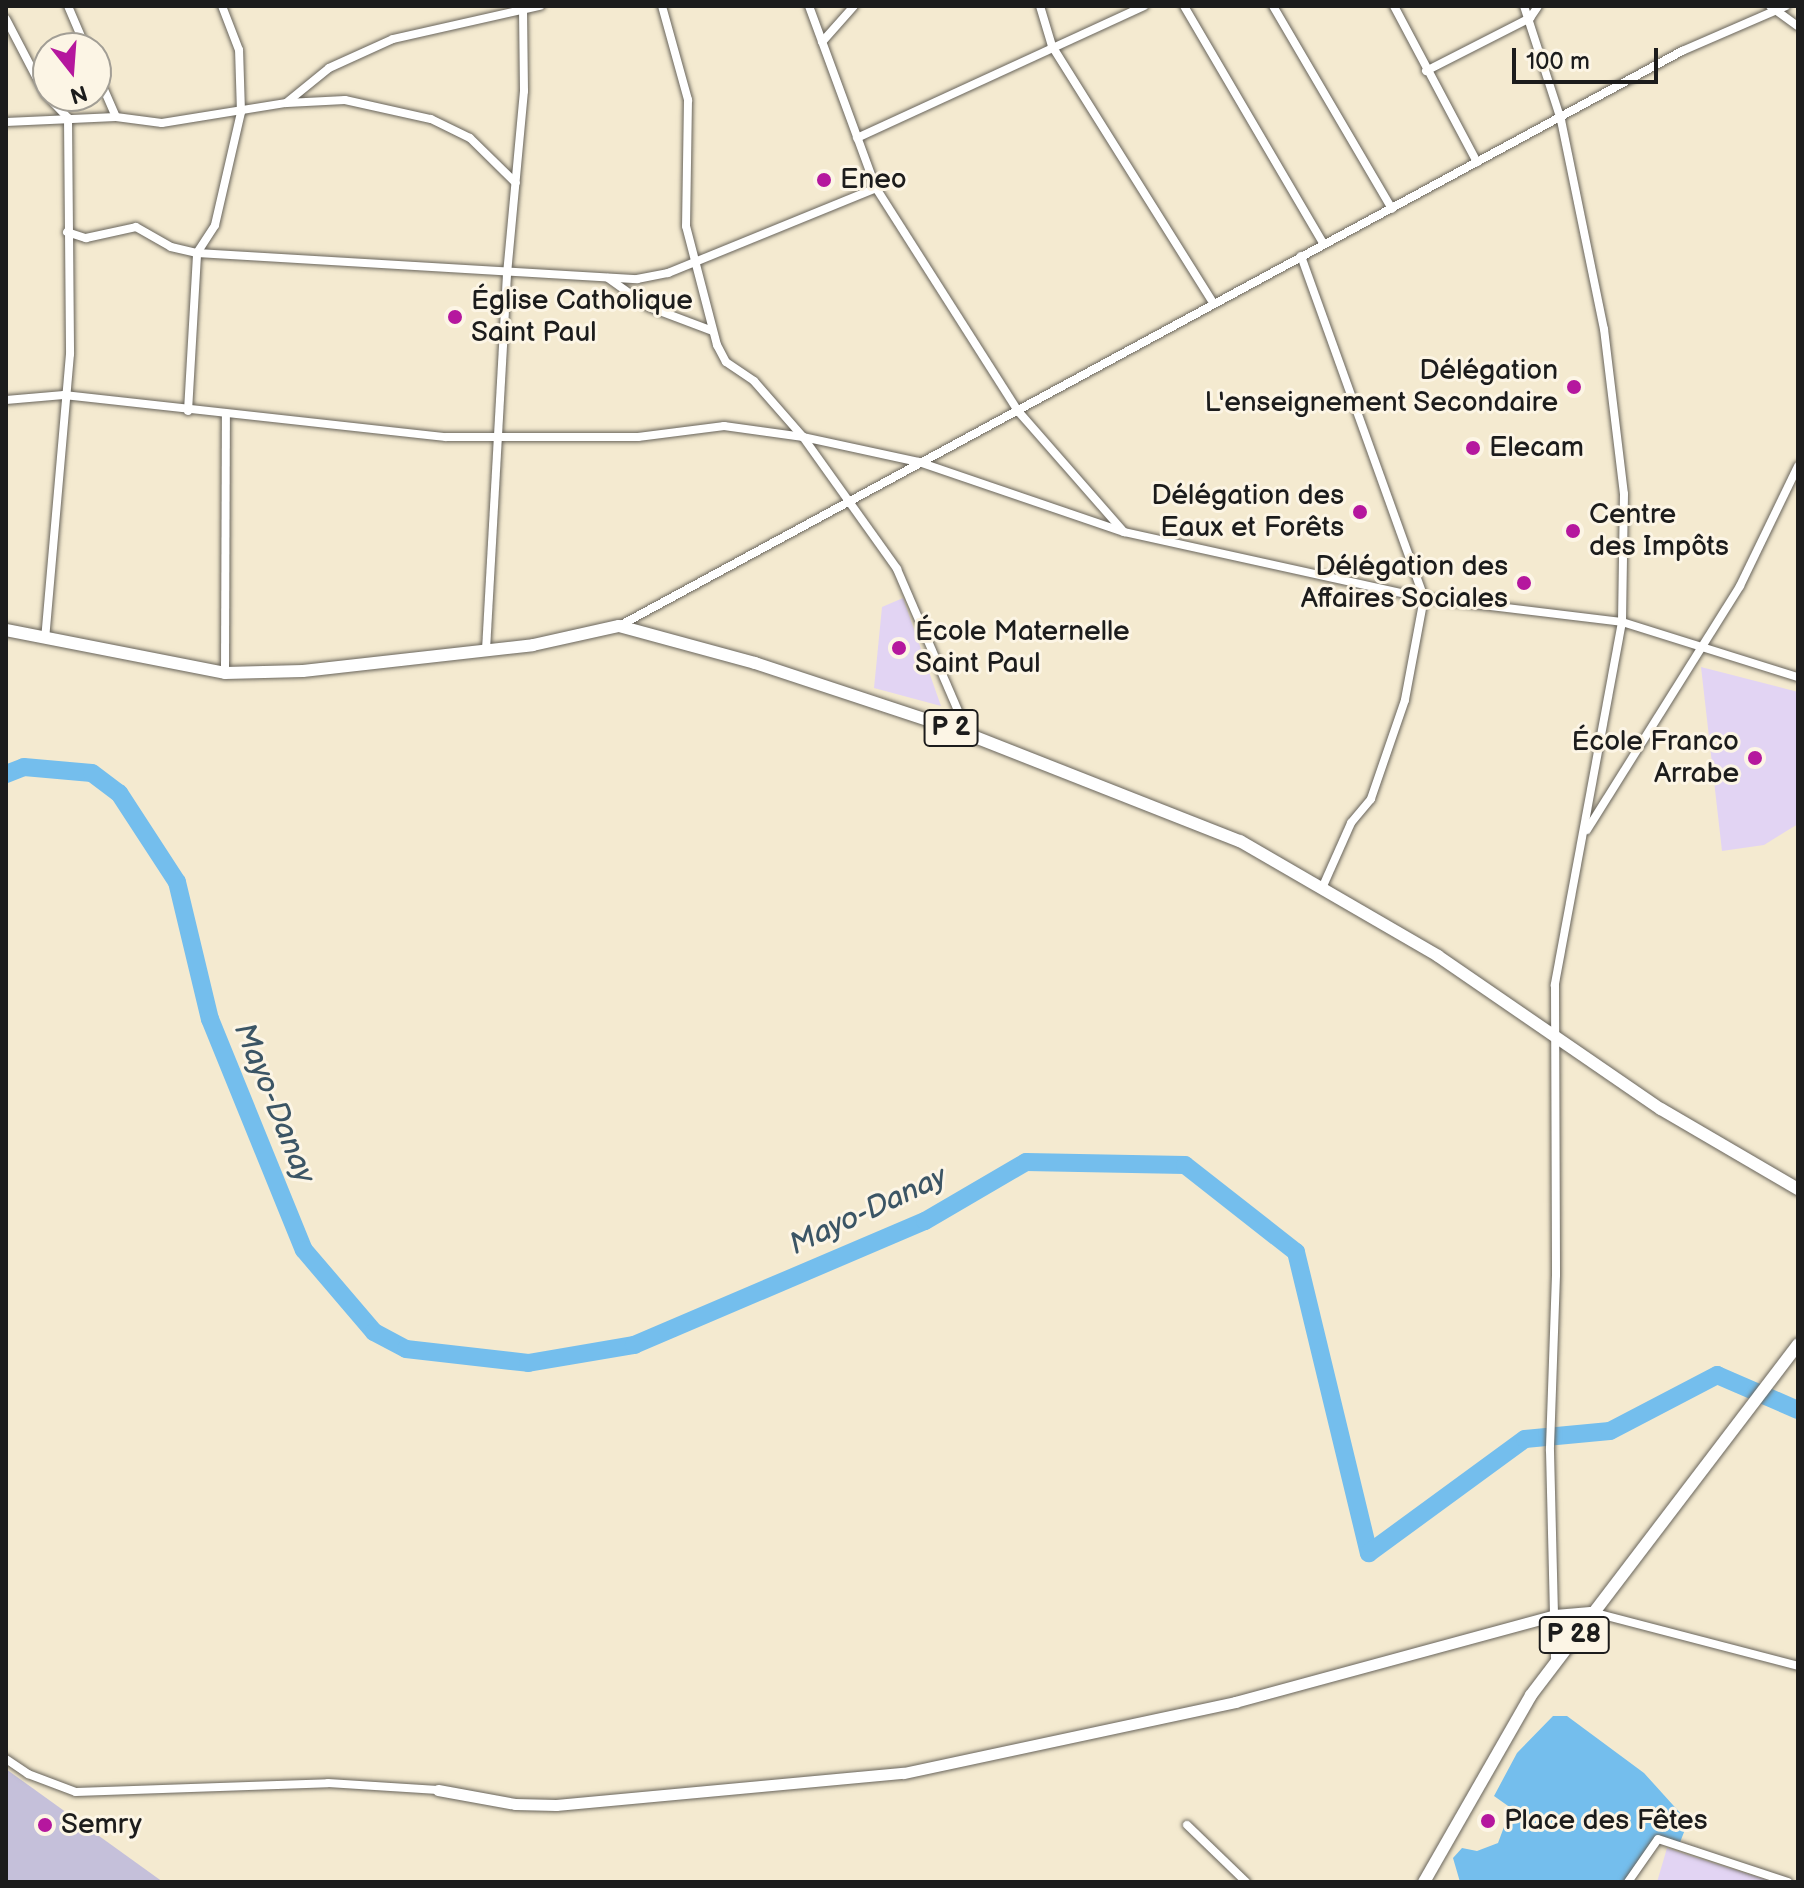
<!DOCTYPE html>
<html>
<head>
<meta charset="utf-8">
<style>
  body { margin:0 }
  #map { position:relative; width:1804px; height:1888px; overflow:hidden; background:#f4ead0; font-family:"Balsamiq Sans",sans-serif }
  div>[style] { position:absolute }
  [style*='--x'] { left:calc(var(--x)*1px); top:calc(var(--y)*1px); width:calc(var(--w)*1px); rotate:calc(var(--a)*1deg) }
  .built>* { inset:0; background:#e2d4f3 }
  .industrial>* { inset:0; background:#c5c0da }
  .water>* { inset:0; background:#74beed }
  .river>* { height:18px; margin:-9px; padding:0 9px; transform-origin:9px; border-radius:9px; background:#74beed }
  .roads { filter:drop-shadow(0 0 2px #68645b) drop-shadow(0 0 2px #68645b) }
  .minor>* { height:8px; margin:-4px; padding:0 4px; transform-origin:4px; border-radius:4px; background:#fff }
  .secondary>* { height:11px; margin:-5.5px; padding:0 5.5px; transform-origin:5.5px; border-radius:5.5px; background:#fff }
  .primary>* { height:12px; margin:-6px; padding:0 6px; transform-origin:6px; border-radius:6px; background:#fff }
  .dots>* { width:22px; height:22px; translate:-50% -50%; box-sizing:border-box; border:4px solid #fcf5e5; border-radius:50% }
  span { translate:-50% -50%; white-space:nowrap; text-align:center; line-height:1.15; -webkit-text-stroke:6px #fcf5e5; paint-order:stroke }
  .shield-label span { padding:2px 6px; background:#fcf5e5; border:2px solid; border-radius:6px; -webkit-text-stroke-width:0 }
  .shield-label { font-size:26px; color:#1c1c1c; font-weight:700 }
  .poi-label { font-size:28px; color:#1c1c1c }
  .left { translate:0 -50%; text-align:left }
  .right { translate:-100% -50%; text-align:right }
  .water-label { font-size:30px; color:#3b5565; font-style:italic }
  .frame { position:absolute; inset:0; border:8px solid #1c1c1c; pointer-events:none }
  .north { position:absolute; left:32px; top:32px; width:80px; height:80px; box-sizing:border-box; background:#fcf5e5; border:2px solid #a29e95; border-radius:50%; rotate:163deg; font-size:22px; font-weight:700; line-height:32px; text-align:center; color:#1c1c1c }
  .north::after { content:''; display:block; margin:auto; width:28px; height:36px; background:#b5179e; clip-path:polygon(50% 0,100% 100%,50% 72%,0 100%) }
  .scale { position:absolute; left:1512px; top:48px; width:146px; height:36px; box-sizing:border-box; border:4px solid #1c1c1c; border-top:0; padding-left:10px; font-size:24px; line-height:28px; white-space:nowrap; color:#1c1c1c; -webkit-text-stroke:6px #fcf5e5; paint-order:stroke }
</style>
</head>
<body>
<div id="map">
  <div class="built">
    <div style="clip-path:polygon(903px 598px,941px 706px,874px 688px,882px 607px)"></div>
    <div style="clip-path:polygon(1701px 667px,1798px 692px,1798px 824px,1764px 845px,1722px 851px)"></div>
    <div style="clip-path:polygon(1667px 1848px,1688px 1855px,1773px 1882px,1657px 1882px)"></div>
  </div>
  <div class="industrial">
    <div style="clip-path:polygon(6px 1769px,163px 1882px,6px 1882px)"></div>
  </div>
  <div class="water">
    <div style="clip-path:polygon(1553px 1716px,1567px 1716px,1644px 1773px,1682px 1815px,1686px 1827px,1679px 1845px,1658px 1839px,1627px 1882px,1460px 1882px,1453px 1858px,1462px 1848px,1477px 1851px,1498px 1843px,1511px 1808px,1494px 1796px,1517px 1753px)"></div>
  </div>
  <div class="river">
    <div style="--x:6;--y:774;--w:19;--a:-21"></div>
    <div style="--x:24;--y:767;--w:68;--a:5"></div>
    <div style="--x:92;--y:773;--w:34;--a:37"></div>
    <div style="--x:119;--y:793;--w:106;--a:56.9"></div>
    <div style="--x:177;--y:882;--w:141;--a:76.5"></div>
    <div style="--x:210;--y:1019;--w:249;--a:67.9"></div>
    <div style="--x:304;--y:1250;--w:108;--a:49.5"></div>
    <div style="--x:374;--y:1332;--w:36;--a:28"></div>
    <div style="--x:406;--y:1349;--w:123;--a:6.5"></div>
    <div style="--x:528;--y:1363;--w:108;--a:-9.6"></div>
    <div style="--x:634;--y:1345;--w:316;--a:-23.1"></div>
    <div style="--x:925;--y:1221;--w:117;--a:-30.3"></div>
    <div style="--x:1026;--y:1162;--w:159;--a:1.1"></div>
    <div style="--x:1185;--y:1165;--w:141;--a:38.1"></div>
    <div style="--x:1296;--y:1252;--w:310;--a:76.4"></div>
    <div style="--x:1369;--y:1553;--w:193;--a:-36.2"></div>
    <div style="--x:1525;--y:1439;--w:85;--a:-5.4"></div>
    <div style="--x:1610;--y:1431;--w:121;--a:-27.6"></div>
    <div style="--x:1717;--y:1375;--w:88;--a:23.4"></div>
  </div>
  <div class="roads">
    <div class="minor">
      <div style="--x:68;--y:6;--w:46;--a:66.8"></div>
      <div style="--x:662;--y:6;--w:98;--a:74.5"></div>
      <div style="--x:688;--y:100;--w:126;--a:90.9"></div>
      <div style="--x:686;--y:226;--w:123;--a:75.4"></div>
      <div style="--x:717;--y:345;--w:19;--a:62"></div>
      <div style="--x:726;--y:362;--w:34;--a:34"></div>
      <div style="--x:754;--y:381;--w:74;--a:48.8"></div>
      <div style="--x:803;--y:437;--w:162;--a:54.5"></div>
      <div style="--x:897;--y:569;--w:180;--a:66.7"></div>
      <div style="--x:809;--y:6;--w:194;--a:69.8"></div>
      <div style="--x:876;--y:188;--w:264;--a:57.5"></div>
      <div style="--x:1018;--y:411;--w:159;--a:48.8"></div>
      <div style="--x:1040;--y:6;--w:42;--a:73.3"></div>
      <div style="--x:1052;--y:46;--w:303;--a:57.9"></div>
      <div style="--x:1184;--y:6;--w:275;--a:59.6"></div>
      <div style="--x:1273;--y:6;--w:235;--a:59.6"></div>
      <div style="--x:1394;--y:6;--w:177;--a:62"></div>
      <div style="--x:1524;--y:6;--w:120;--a:72"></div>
      <div style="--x:1561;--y:120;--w:213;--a:78.4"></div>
      <div style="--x:1604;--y:329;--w:166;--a:83.1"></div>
      <div style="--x:1624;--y:494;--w:128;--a:90.9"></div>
      <div style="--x:1622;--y:622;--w:369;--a:100.5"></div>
      <div style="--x:1555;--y:985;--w:290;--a:89.8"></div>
      <div style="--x:1556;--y:1275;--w:176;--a:92"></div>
      <div style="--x:1550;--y:1451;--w:212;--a:88.6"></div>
      <div style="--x:1770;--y:6;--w:34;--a:36"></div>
      <div style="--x:6;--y:19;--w:85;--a:62.5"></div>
      <div style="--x:45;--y:94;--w:33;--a:46"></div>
      <div style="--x:68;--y:118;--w:236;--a:89.5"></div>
      <div style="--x:70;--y:354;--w:285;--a:95"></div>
      <div style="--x:822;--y:42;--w:48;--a:-48.4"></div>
      <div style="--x:96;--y:71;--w:50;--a:66.5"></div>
      <div style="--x:1426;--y:71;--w:117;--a:-27"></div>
      <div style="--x:1530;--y:18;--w:14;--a:-56"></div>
      <div style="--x:287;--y:103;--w:58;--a:-3"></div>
      <div style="--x:345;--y:100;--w:88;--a:12.5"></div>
      <div style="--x:431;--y:119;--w:43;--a:26"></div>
      <div style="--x:470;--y:138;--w:64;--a:44.4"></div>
      <div style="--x:6;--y:122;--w:110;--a:-2.6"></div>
      <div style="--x:116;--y:117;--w:46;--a:7.4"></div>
      <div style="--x:162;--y:123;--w:126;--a:-9.2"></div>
      <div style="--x:286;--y:103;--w:55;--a:-39.1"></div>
      <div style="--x:329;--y:68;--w:70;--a:-24.4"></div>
      <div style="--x:393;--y:39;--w:151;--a:-12.7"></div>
      <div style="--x:857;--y:138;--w:316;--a:-24.7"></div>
      <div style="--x:67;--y:232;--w:20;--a:18"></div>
      <div style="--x:86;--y:238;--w:51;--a:-12.4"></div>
      <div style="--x:136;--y:227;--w:40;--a:29.7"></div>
      <div style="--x:171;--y:247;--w:27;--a:13"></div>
      <div style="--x:197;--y:253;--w:441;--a:3.4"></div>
      <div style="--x:637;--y:279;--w:32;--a:-11"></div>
      <div style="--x:668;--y:273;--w:225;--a:-22.2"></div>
      <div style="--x:1301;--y:256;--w:363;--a:70.2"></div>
      <div style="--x:1424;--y:598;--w:104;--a:100.6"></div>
      <div style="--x:1405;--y:700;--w:105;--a:109"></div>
      <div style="--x:1371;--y:799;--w:31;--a:130"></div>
      <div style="--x:1351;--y:823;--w:71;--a:114"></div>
      <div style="--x:608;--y:278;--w:50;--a:35.3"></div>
      <div style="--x:649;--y:307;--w:68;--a:20.6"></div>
      <div style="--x:6;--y:400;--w:58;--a:-4.9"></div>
      <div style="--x:64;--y:395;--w:384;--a:6.3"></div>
      <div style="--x:446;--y:437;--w:192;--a:0"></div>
      <div style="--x:638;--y:437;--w:87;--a:-7.3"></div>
      <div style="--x:724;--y:426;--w:80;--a:7.9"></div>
      <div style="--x:803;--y:437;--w:119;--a:12.2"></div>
      <div style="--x:919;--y:462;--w:217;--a:18.9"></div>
      <div style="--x:1124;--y:532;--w:307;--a:12.4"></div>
      <div style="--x:1424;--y:598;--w:199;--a:6.9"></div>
      <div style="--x:1622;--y:622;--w:184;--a:17.4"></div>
      <div style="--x:188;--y:411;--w:158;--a:-86.7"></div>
      <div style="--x:197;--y:253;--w:33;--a:-57"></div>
      <div style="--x:215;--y:225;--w:116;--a:-77"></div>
      <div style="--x:241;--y:112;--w:62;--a:-91.8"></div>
      <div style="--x:239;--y:50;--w:47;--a:-111.1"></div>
      <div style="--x:619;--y:626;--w:1209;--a:-28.41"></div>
      <div style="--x:1682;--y:51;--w:113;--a:-23.4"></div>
      <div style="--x:486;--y:650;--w:377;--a:-86.8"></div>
      <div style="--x:507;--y:274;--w:184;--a:-84.7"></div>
      <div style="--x:524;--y:91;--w:85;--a:-90.7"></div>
      <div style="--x:225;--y:673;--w:257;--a:-89.8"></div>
      <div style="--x:1587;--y:830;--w:288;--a:-57.9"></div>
      <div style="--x:1740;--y:586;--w:133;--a:-64.2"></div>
      <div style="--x:1591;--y:1612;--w:214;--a:14.6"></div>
      <div style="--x:6;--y:1759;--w:27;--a:34"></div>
      <div style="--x:28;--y:1774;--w:51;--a:20.6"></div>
      <div style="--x:76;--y:1792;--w:252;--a:-2"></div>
      <div style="--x:328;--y:1783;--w:110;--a:3.6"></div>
      <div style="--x:1187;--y:1825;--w:82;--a:44"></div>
      <div style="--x:1628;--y:1882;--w:52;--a:-55.1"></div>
      <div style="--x:1658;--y:1839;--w:137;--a:18.3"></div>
    </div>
    <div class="secondary">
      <div style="--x:438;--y:1790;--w:78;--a:10.3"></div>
      <div style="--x:515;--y:1804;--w:41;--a:1.4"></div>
      <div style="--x:556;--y:1805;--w:349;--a:-5.3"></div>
      <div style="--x:904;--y:1773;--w:339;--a:-12.1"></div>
      <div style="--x:1235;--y:1702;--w:332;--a:-15.2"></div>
      <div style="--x:1555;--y:1615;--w:35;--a:-5"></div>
    </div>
    <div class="primary">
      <div style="--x:6;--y:630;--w:223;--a:11.1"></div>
      <div style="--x:225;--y:673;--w:78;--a:-1.5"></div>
      <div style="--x:303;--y:671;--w:231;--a:-6.4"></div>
      <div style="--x:533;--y:645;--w:88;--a:-12.5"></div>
      <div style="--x:619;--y:626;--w:141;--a:15.2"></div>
      <div style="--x:755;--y:663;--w:211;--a:18.3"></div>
      <div style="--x:955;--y:729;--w:306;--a:21.5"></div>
      <div style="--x:1240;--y:841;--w:229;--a:30.1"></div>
      <div style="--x:1438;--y:956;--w:270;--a:34.5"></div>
      <div style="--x:1661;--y:1109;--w:159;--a:30.3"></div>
      <div style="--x:1424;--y:1882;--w:215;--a:-60.2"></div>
      <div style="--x:1531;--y:1695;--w:441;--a:-52.7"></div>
    </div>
  </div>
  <div class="dots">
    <div style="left:824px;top:180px;background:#b5179e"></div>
    <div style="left:455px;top:317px;background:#b5179e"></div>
    <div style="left:1574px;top:387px;background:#b5179e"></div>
    <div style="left:1473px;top:448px;background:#b5179e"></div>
    <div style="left:1360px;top:512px;background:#b5179e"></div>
    <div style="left:1573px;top:531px;background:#b5179e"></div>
    <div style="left:1524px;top:583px;background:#b5179e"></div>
    <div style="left:899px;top:648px;background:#b5179e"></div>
    <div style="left:1755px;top:758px;background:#b5179e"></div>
    <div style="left:1488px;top:1821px;background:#b5179e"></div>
    <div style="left:45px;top:1825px;background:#b5179e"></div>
  </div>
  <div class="shield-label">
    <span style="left:951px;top:728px">P 2</span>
    <span style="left:1574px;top:1635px">P 28</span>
  </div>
  <div class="poi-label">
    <span class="left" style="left:840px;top:180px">Eneo</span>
    <span class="left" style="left:471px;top:317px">Église Catholique<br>Saint Paul</span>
    <span class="right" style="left:1558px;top:387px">Délégation<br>L'enseignement Secondaire</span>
    <span class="left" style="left:1489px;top:448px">Elecam</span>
    <span class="right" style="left:1344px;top:512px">Délégation des<br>Eaux et Forêts</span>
    <span class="left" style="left:1589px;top:531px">Centre<br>des Impôts</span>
    <span class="right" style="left:1508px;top:583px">Délégation des<br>Affaires Sociales</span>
    <span class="left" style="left:915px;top:648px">École Maternelle<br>Saint Paul</span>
    <span class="right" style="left:1739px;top:758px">École Franco<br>Arrabe</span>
    <span class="left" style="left:1504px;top:1821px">Place des Fêtes</span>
    <span class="left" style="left:61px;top:1825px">Semry</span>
  </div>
  <div class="water-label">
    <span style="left:274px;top:1103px;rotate:68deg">Mayo-Danay</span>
    <span style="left:868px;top:1211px;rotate:-25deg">Mayo-Danay</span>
  </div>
  <div class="frame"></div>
  <div class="north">N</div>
  <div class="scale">100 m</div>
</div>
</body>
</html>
